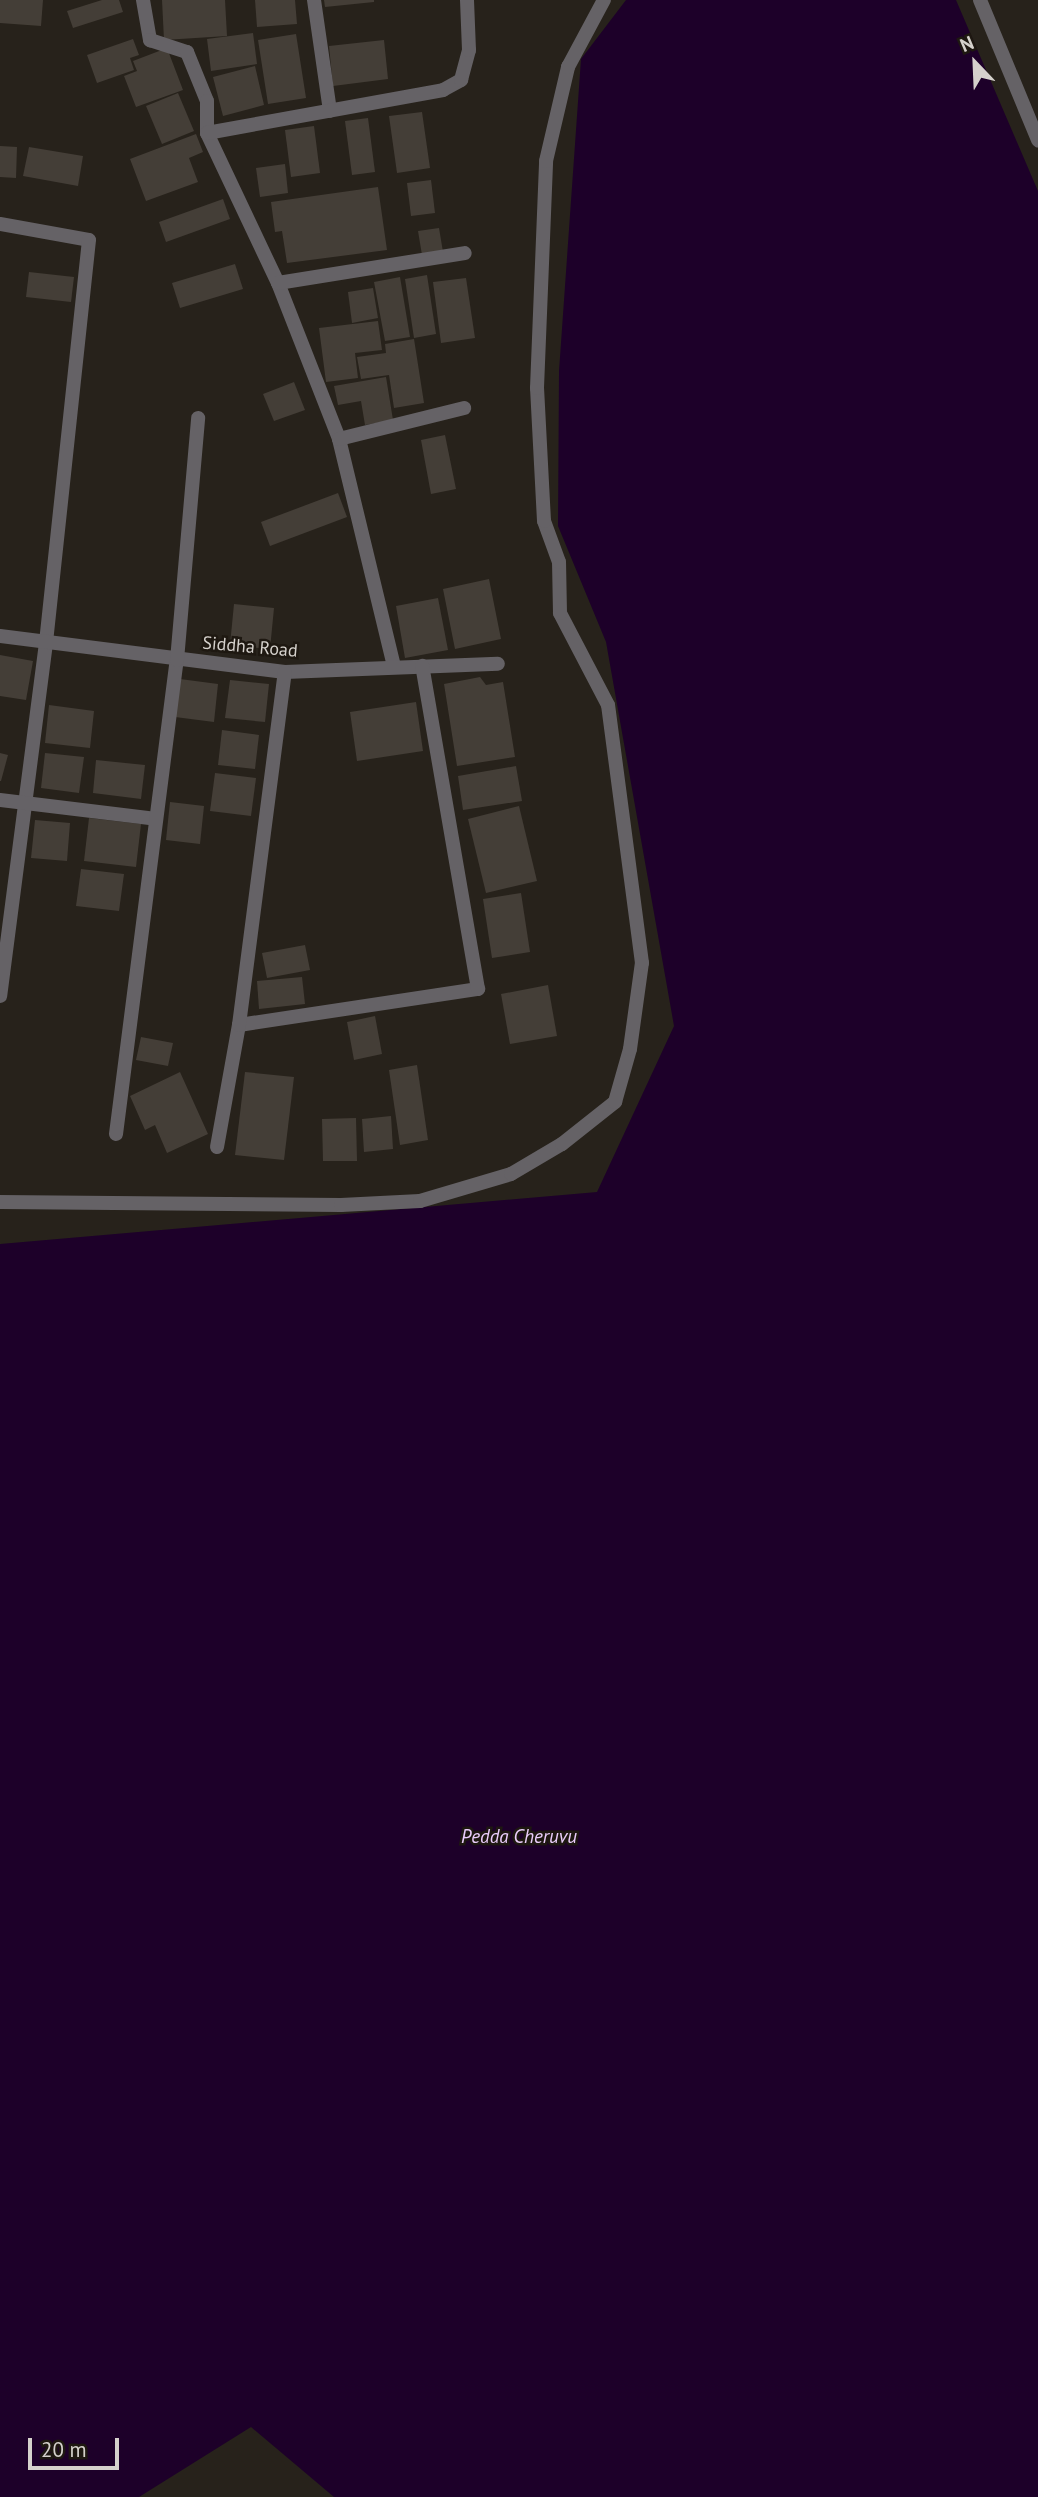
<!DOCTYPE html>
<html>
<head>
<meta charset="utf-8">
<style>
  body { margin:0 }
  #map { position:relative; width:1038px; height:2497px; overflow:hidden; background:#27221b; font-family:"PT Sans",sans-serif }
  div>[style] { position:absolute }
  [style*='--x'] { left:calc(var(--x)*1px); top:calc(var(--y)*1px); width:calc(var(--w)*1px); rotate:calc(var(--a)*1deg) }
  .water>* { inset:0; background:#1d0029 }
  .building>* { inset:0; background:#443e37 }
  .minor>* { height:14px; margin:-7px; padding:0 7px; transform-origin:7px; border-radius:7px; background:#656266 }
  span { translate:-50% -50%; white-space:nowrap; text-align:center; line-height:1.15; -webkit-text-stroke:5px #1e1811; paint-order:stroke }
  .street-label { font-size:18px; color:#d5d1cc }
  .water-label { font-size:19px; color:#ebcdfb; font-style:italic }
  .north { position:absolute; left:940px; top:28px; width:70px; height:70px; -webkit-text-stroke:5px #1e1811; paint-order:stroke; rotate:337deg; font-size:19px; font-weight:700; line-height:28px; text-align:center; color:#d5d1cc }
  .north::after { content:''; display:block; margin:auto; width:24px; height:32px; background:#d5d1cc; clip-path:polygon(50% 0,100% 100%,50% 72%,0 100%) }
  .scale { position:absolute; left:28px; top:2438px; width:91px; height:32px; box-sizing:border-box; border:4px solid #d5d1cc; border-top:0; padding-left:9px; font-size:21px; line-height:24px; white-space:nowrap; color:#d5d1cc; -webkit-text-stroke:5px #1e1811; paint-order:stroke }
</style>
</head>
<body>
<div id="map">
  <div class="water">
    <div style="clip-path:polygon(626px 0,956px 0,1038px 191px,1038px 2497px,334px 2497px,251px 2427px,139px 2497px,0 2497px,0 1244px,597px 1192px,674px 1026px,606px 642px,558px 526px,559px 371px,581px 59px)"></div>
  </div>
  <div class="building">
    <div style="clip-path:polygon(0 0,43px 0,41px 26px,0 23px)"></div>
    <div style="clip-path:polygon(102px 0,119px 0,123px 12px,73px 28px,67px 11px)"></div>
    <div style="clip-path:polygon(162px 0,225px 0,227px 36px,164px 40px)"></div>
    <div style="clip-path:polygon(255px 0,295px 0,297px 24px,257px 27px)"></div>
    <div style="clip-path:polygon(324px 0,374px 0,374px 2px,325px 7px)"></div>
    <div style="clip-path:polygon(253px 33px,257px 64px,211px 71px,207px 39px)"></div>
    <div style="clip-path:polygon(296px 34px,306px 98px,268px 104px,258px 40px)"></div>
    <div style="clip-path:polygon(133px 39px,139px 55px,130px 58px,134px 70px,97px 83px,87px 55px)"></div>
    <div style="clip-path:polygon(384px 40px,388px 79px,333px 86px,329px 46px)"></div>
    <div style="clip-path:polygon(167px 48px,183px 90px,136px 107px,124px 76px,137px 71px,133px 61px)"></div>
    <div style="clip-path:polygon(255px 66px,264px 105px,223px 116px,213px 77px)"></div>
    <div style="clip-path:polygon(178px 93px,194px 131px,162px 144px,146px 106px)"></div>
    <div style="clip-path:polygon(422px 112px,430px 168px,397px 173px,389px 116px)"></div>
    <div style="clip-path:polygon(368px 118px,375px 172px,352px 175px,345px 121px)"></div>
    <div style="clip-path:polygon(314px 126px,320px 173px,291px 177px,285px 130px)"></div>
    <div style="clip-path:polygon(196px 134px,203px 152px,189px 158px,198px 182px,146px 201px,130px 159px)"></div>
    <div style="clip-path:polygon(0 146px,17px 147px,16px 178px,0 177px)"></div>
    <div style="clip-path:polygon(29px 147px,83px 156px,78px 186px,23px 176px)"></div>
    <div style="clip-path:polygon(285px 164px,288px 193px,260px 197px,256px 168px)"></div>
    <div style="clip-path:polygon(431px 180px,435px 213px,411px 216px,407px 183px)"></div>
    <div style="clip-path:polygon(378px 187px,387px 250px,287px 263px,282px 231px,275px 232px,271px 202px)"></div>
    <div style="clip-path:polygon(223px 199px,230px 219px,166px 242px,159px 222px)"></div>
    <div style="clip-path:polygon(439px 228px,443px 252px,422px 255px,418px 231px)"></div>
    <div style="clip-path:polygon(235px 264px,243px 289px,180px 308px,172px 283px)"></div>
    <div style="clip-path:polygon(29px 272px,74px 277px,71px 302px,26px 297px)"></div>
    <div style="clip-path:polygon(427px 275px,436px 334px,414px 338px,405px 279px)"></div>
    <div style="clip-path:polygon(400px 277px,410px 337px,385px 341px,374px 282px)"></div>
    <div style="clip-path:polygon(466px 278px,475px 338px,441px 343px,433px 282px)"></div>
    <div style="clip-path:polygon(373px 288px,378px 318px,352px 323px,348px 292px)"></div>
    <div style="clip-path:polygon(378px 321px,382px 350px,355px 353px,358px 378px,326px 382px,319px 328px)"></div>
    <div style="clip-path:polygon(414px 339px,424px 403px,394px 408px,389px 375px,361px 379px,357px 357px,386px 353px,385px 344px)"></div>
    <div style="clip-path:polygon(386px 377px,393px 420px,365px 425px,361px 401px,338px 405px,334px 386px)"></div>
    <div style="clip-path:polygon(294px 382px,305px 410px,274px 421px,263px 394px)"></div>
    <div style="clip-path:polygon(445px 435px,456px 489px,431px 494px,421px 440px)"></div>
    <div style="clip-path:polygon(338px 493px,347px 517px,270px 546px,261px 522px)"></div>
    <div style="clip-path:polygon(489px 579px,501px 639px,455px 649px,443px 589px)"></div>
    <div style="clip-path:polygon(438px 598px,448px 650px,405px 658px,396px 606px)"></div>
    <div style="clip-path:polygon(234px 604px,274px 608px,270px 649px,230px 645px)"></div>
    <div style="clip-path:polygon(0 655px,33px 661px,26px 700px,0 696px)"></div>
    <div style="clip-path:polygon(480px 677px,486px 685px,503px 682px,515px 757px,457px 766px,444px 684px)"></div>
    <div style="clip-path:polygon(180px 679px,218px 684px,214px 722px,175px 717px)"></div>
    <div style="clip-path:polygon(230px 680px,269px 684px,265px 722px,225px 718px)"></div>
    <div style="clip-path:polygon(416px 702px,423px 751px,357px 761px,350px 712px)"></div>
    <div style="clip-path:polygon(49px 705px,94px 711px,90px 748px,45px 743px)"></div>
    <div style="clip-path:polygon(222px 730px,259px 735px,255px 769px,218px 765px)"></div>
    <div style="clip-path:polygon(0 753px,8px 755px,1px 781px,0 781px)"></div>
    <div style="clip-path:polygon(45px 753px,84px 757px,79px 793px,41px 788px)"></div>
    <div style="clip-path:polygon(96px 760px,145px 765px,141px 799px,93px 793px)"></div>
    <div style="clip-path:polygon(516px 766px,522px 801px,463px 810px,458px 776px)"></div>
    <div style="clip-path:polygon(215px 773px,256px 778px,251px 816px,210px 811px)"></div>
    <div style="clip-path:polygon(170px 802px,204px 806px,200px 844px,166px 840px)"></div>
    <div style="clip-path:polygon(519px 806px,537px 881px,486px 893px,468px 819px)"></div>
    <div style="clip-path:polygon(89px 818px,141px 824px,136px 867px,84px 861px)"></div>
    <div style="clip-path:polygon(35px 820px,70px 823px,67px 861px,31px 858px)"></div>
    <div style="clip-path:polygon(81px 869px,124px 874px,119px 911px,76px 906px)"></div>
    <div style="clip-path:polygon(521px 893px,530px 952px,492px 958px,483px 899px)"></div>
    <div style="clip-path:polygon(305px 945px,310px 970px,267px 978px,262px 953px)"></div>
    <div style="clip-path:polygon(302px 977px,305px 1004px,259px 1009px,257px 981px)"></div>
    <div style="clip-path:polygon(548px 985px,557px 1036px,510px 1044px,501px 994px)"></div>
    <div style="clip-path:polygon(375px 1016px,382px 1054px,354px 1060px,347px 1022px)"></div>
    <div style="clip-path:polygon(141px 1037px,173px 1043px,168px 1066px,136px 1060px)"></div>
    <div style="clip-path:polygon(417px 1065px,428px 1140px,400px 1145px,389px 1070px)"></div>
    <div style="clip-path:polygon(180px 1072px,208px 1134px,167px 1153px,155px 1125px,145px 1130px,130px 1096px)"></div>
    <div style="clip-path:polygon(245px 1072px,294px 1077px,284px 1160px,235px 1155px)"></div>
    <div style="clip-path:polygon(391px 1116px,393px 1149px,364px 1152px,362px 1119px)"></div>
    <div style="clip-path:polygon(356px 1118px,357px 1161px,323px 1161px,322px 1119px)"></div>
  </div>
  <div class="minor">
    <div style="--x:143;--y:0;--w:41;--a:80.1"></div>
    <div style="--x:150;--y:40;--w:39;--a:18"></div>
    <div style="--x:187;--y:52;--w:53;--a:67.8"></div>
    <div style="--x:207;--y:101;--w:32;--a:90"></div>
    <div style="--x:207;--y:133;--w:166;--a:64.7"></div>
    <div style="--x:278;--y:283;--w:168;--a:68.6"></div>
    <div style="--x:339;--y:439;--w:234;--a:76.4"></div>
    <div style="--x:314;--y:0;--w:112;--a:81.8"></div>
    <div style="--x:980;--y:0;--w:152;--a:67.5"></div>
    <div style="--x:207;--y:133;--w:240;--a:-10.3"></div>
    <div style="--x:443;--y:90;--w:21;--a:-29"></div>
    <div style="--x:461;--y:80;--w:31;--a:-75"></div>
    <div style="--x:469;--y:50;--w:50;--a:-92.3"></div>
    <div style="--x:0;--y:224;--w:90;--a:10.2"></div>
    <div style="--x:89;--y:240;--w:405;--a:96.1"></div>
    <div style="--x:46;--y:643;--w:356;--a:97.4"></div>
    <div style="--x:278;--y:283;--w:189;--a:-9.1"></div>
    <div style="--x:339;--y:439;--w:129;--a:-13.9"></div>
    <div style="--x:0;--y:636;--w:287;--a:7.2"></div>
    <div style="--x:285;--y:672;--w:213;--a:-2.2"></div>
    <div style="--x:0;--y:800;--w:157;--a:6.9"></div>
    <div style="--x:239;--y:1025;--w:242;--a:-8.6"></div>
    <div style="--x:478;--y:989;--w:328;--a:-99.8"></div>
    <div style="--x:116;--y:1134;--w:478;--a:-82.7"></div>
    <div style="--x:177;--y:660;--w:243;--a:-85"></div>
    <div style="--x:217;--y:1147;--w:124;--a:-79.8"></div>
    <div style="--x:239;--y:1025;--w:356;--a:-82.6"></div>
    <div style="--x:0;--y:1202;--w:341;--a:0.5"></div>
    <div style="--x:341;--y:1205;--w:79;--a:-2.9"></div>
    <div style="--x:420;--y:1201;--w:95;--a:-16.5"></div>
    <div style="--x:511;--y:1174;--w:59;--a:-30.5"></div>
    <div style="--x:562;--y:1144;--w:68;--a:-38.4"></div>
    <div style="--x:615;--y:1102;--w:55;--a:-74.2"></div>
    <div style="--x:630;--y:1049;--w:87;--a:-82.1"></div>
    <div style="--x:642;--y:963;--w:260;--a:-97.5"></div>
    <div style="--x:608;--y:705;--w:104;--a:-117.6"></div>
    <div style="--x:560;--y:613;--w:51;--a:-91.1"></div>
    <div style="--x:559;--y:562;--w:44;--a:-110.1"></div>
    <div style="--x:544;--y:521;--w:133;--a:-93"></div>
    <div style="--x:537;--y:388;--w:227;--a:-87.7"></div>
    <div style="--x:546;--y:161;--w:97;--a:-76.8"></div>
    <div style="--x:568;--y:67;--w:76;--a:-61.8"></div>
  </div>
  <div class="street-label">
    <span style="left:250px;top:647px;rotate:5deg">Siddha Road</span>
  </div>
  <div class="water-label">
    <span style="left:519px;top:1837px">Pedda Cheruvu</span>
  </div>
  <div class="north">N</div>
  <div class="scale">20 m</div>
</div>
</body>
</html>
